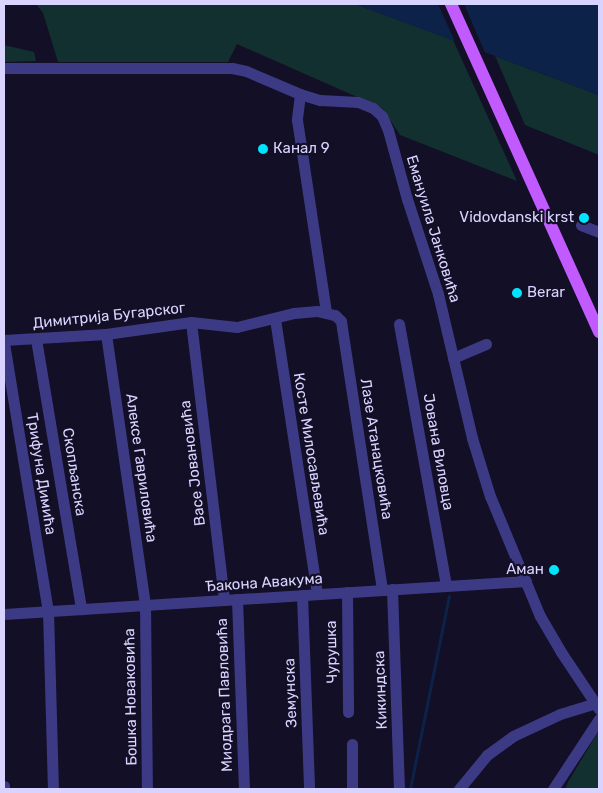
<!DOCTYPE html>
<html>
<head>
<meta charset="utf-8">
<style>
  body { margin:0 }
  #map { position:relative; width:603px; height:793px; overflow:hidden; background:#130f26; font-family:Rubik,sans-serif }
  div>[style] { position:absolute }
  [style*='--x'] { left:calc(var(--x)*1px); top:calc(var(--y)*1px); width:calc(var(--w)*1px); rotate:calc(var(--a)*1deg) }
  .green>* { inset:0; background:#12302f }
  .water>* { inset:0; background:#0c2248 }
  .pier>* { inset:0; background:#130f26 }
  .stream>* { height:3px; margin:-1.5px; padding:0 1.5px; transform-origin:1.5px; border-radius:1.5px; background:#0c2248 }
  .minor>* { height:11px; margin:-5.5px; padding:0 5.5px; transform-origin:5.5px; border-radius:5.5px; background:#3d3a85 }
  .major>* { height:12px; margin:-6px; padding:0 6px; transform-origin:6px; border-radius:6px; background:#c25bff }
  .dots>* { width:14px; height:14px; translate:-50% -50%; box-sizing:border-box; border:2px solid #130f26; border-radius:50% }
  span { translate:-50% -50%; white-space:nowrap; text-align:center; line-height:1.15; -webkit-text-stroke:4.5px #130f26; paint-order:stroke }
  .poi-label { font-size:15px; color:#d9d4ff }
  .left { translate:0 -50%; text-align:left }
  .right { translate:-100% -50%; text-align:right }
  .street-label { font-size:15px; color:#d9d4ff }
  .frame { position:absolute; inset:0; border:5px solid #d9d4ff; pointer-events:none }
</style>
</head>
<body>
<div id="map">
  <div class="green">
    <div style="clip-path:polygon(36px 4px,355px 4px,453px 40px,517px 181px,400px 135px,382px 108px,237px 44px,228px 62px,58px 62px,43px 13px)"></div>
    <div style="clip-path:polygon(4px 45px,34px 52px,36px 61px,4px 62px)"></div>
    <div style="clip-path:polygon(495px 56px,599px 95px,599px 155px,525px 125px)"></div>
    <div style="clip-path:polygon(598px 732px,599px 789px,565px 789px,568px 782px)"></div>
  </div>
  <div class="water">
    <div style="clip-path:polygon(355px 4px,599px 4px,599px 95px,495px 56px)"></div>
  </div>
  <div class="pier">
    <div style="clip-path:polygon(438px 4px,464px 4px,486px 55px,456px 44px)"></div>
  </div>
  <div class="stream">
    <div style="--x:410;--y:789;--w:197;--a:-78.6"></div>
  </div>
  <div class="minor">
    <div style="--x:4;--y:68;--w:228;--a:0"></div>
    <div style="--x:232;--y:68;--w:14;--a:12"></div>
    <div style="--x:246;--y:71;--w:59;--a:23.1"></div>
    <div style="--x:300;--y:94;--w:21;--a:17"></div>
    <div style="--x:320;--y:100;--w:38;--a:3"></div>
    <div style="--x:358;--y:102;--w:16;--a:22"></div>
    <div style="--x:373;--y:108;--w:12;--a:42"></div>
    <div style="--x:382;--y:116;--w:15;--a:67"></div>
    <div style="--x:388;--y:130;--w:72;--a:74.6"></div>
    <div style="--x:407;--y:199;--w:100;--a:71.9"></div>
    <div style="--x:438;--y:294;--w:148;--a:76.7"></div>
    <div style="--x:472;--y:438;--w:61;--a:72.8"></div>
    <div style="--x:490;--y:496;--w:130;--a:67.4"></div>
    <div style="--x:540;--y:616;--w:42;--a:59.7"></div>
    <div style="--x:561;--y:652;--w:69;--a:56.3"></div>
    <div style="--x:300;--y:94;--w:26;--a:97"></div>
    <div style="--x:297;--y:120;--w:194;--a:81.4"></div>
    <div style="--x:581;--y:225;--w:19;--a:21"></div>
    <div style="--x:275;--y:319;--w:278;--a:81.3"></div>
    <div style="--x:191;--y:322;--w:280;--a:83.2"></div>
    <div style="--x:399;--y:324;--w:266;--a:79.8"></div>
    <div style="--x:106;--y:334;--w:274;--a:81.8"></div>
    <div style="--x:145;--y:605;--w:184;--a:89.4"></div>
    <div style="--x:36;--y:339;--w:274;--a:80.5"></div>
    <div style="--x:4;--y:340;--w:102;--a:-3.4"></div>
    <div style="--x:106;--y:334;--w:86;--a:-8"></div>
    <div style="--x:191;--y:322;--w:46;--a:6.2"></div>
    <div style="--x:237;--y:327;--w:59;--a:-13.8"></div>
    <div style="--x:294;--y:313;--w:23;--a:-5"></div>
    <div style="--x:317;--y:311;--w:18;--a:13"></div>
    <div style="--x:335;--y:315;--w:8;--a:45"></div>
    <div style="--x:341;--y:321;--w:7;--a:82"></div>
    <div style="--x:342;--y:328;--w:265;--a:81.3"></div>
    <div style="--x:4;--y:343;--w:272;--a:80.7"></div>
    <div style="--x:48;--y:611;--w:178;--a:88.4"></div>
    <div style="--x:453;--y:358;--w:36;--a:-23"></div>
    <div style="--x:392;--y:589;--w:200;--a:88"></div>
    <div style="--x:347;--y:592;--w:120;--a:89.5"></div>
    <div style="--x:302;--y:595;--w:194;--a:87.9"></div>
    <div style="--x:237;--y:599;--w:190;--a:87.9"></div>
    <div style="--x:4;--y:614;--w:523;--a:-3.62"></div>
    <div style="--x:352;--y:744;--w:45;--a:90"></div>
    <div style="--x:4;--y:786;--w:3;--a:90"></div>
    <div style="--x:459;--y:789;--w:44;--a:-50.5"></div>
    <div style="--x:487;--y:755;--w:32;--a:-36"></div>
    <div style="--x:513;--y:736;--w:52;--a:-25.1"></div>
    <div style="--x:560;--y:714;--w:41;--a:-17.1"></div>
    <div style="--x:553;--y:789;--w:84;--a:-56.7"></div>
  </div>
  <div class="major">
    <div style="--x:451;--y:4;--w:360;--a:65.7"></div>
  </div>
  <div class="dots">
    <div style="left:263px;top:149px;background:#00e5ff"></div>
    <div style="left:584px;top:218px;background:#00e5ff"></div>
    <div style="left:517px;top:293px;background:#00e5ff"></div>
    <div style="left:554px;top:570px;background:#00e5ff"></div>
  </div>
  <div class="poi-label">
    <span class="left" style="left:273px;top:149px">Канал 9</span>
    <span class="right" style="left:574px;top:218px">Vidovdanski krst</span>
    <span class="left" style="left:527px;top:293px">Berar</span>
    <span class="right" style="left:544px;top:570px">Аман</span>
  </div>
  <div class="street-label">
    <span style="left:433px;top:229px;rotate:73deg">Емануила Јанковића</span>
    <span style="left:109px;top:316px;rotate:-6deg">Димитрија Бугарског</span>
    <span style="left:376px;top:449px;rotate:81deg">Лазе Атанацковића</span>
    <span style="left:438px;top:452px;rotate:80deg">Јована Виловца</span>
    <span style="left:311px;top:454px;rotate:81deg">Косте Милосављевића</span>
    <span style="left:193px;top:463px;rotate:-97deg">Васе Јовановића</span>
    <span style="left:141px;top:468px;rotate:82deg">Алексе Гавриловића</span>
    <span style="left:74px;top:472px;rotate:81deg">Скопљанска</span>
    <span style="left:41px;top:474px;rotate:81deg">Трифуна Димића</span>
    <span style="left:264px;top:583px;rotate:-4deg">Ђакона Авакума</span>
    <span style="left:332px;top:652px;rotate:-91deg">Чурушка</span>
    <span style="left:381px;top:690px;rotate:-92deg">Кикиндска</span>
    <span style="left:291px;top:693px;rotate:-92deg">Земунска</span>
    <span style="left:225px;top:695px;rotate:-92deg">Миодрага Павловића</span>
    <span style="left:131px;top:697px;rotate:-91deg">Бошка Новаковића</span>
  </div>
  <div class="frame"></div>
</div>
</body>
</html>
